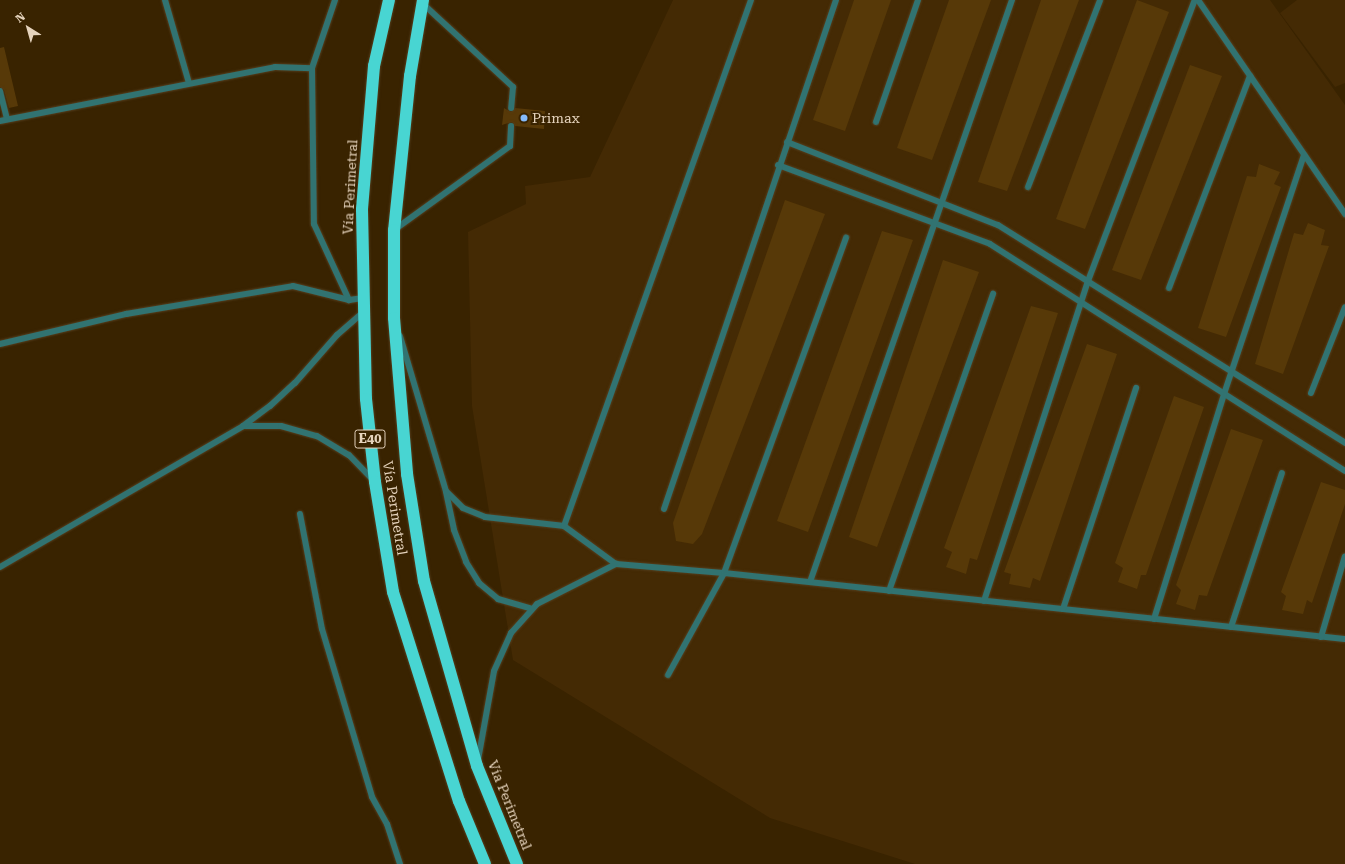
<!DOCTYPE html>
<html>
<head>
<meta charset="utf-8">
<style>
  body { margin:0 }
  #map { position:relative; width:1345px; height:864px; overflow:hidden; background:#392300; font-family:"Roboto Serif",serif }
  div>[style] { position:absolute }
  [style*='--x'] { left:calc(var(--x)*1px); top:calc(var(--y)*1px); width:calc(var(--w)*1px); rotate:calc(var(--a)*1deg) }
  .built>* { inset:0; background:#442a04 }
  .building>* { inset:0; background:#573908 }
  .roads { filter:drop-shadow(0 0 1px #553f1e) drop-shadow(0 0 1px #553f1e) }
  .lane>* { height:6px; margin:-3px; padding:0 3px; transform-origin:3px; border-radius:3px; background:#317371 }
  .highway>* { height:12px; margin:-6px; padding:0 6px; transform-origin:6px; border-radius:6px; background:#48d5d2 }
  .dots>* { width:11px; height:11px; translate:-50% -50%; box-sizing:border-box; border:2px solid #392300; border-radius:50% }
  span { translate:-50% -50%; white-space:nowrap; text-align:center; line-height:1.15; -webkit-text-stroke:4px #392300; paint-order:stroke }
  .shield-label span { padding:1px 3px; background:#392300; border:1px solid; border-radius:3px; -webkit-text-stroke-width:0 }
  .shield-label { font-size:13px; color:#e5d3bc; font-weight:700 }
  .poi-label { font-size:14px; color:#e5d3bc }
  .left { translate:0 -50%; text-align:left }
  .street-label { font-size:14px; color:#e5d3bc }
  .north { position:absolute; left:8px; top:8px; width:40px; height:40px; -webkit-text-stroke:3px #392300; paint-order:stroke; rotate:323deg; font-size:11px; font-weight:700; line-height:16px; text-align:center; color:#e5d3bc }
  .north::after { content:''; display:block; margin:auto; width:14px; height:18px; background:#e5d3bc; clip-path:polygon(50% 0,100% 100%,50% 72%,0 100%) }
</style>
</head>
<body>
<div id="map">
  <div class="built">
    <div style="clip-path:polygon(673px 0,1270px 0,1345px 105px,1345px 864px,915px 864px,770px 818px,513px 660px,472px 406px,468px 232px,526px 204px,525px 186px,590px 177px)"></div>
    <div style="clip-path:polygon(1297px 0,1345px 0,1345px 83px,1335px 87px,1280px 13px)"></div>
  </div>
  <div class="building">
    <div style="clip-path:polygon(854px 0,891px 0,845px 131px,813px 120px)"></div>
    <div style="clip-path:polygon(949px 0,991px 0,932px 160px,897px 148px)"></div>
    <div style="clip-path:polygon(1041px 0,1079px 0,1007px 191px,978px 182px)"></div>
    <div style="clip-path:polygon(1137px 0,1169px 12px,1085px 229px,1056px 219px)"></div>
    <div style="clip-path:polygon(4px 47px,18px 106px,9px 108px,4px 90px,0 87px,0 48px)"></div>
    <div style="clip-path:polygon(1190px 65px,1222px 76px,1141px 280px,1112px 270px)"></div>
    <div style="clip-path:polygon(504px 108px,511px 112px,515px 108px,545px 111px,544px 129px,515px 126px,512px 122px,502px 125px)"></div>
    <div style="clip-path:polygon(1259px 164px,1280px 172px,1274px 184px,1281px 187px,1226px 337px,1198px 328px,1247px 176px,1256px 177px)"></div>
    <div style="clip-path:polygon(785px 200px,825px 214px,702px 534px,693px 544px,676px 541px,673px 523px)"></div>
    <div style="clip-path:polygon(1308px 223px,1325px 230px,1321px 245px,1329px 246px,1283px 374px,1255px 364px,1294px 233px,1303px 235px)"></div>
    <div style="clip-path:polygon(882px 231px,913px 240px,808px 532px,777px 521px)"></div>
    <div style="clip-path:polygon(943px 260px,979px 272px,877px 547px,849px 537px)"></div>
    <div style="clip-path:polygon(1031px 306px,1058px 313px,977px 560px,970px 558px,966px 574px,946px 567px,952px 552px,944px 548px)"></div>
    <div style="clip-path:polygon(1087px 344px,1117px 354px,1040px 581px,1033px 578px,1030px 588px,1009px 584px,1011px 574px,1004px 572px)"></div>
    <div style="clip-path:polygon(1174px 396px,1204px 407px,1146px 575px,1141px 575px,1137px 589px,1118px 582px,1123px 568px,1115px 563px)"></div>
    <div style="clip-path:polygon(1231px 429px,1263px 440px,1207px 596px,1199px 595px,1195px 610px,1176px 604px,1181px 590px,1176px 585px)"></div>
    <div style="clip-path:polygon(1321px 482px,1345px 490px,1345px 504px,1312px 603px,1307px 600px,1303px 614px,1282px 610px,1286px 596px,1281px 592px)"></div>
  </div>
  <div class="roads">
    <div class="lane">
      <div style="--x:165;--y:0;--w:86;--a:73.9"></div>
      <div style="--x:1198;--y:0;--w:260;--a:55.5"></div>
      <div style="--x:422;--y:3;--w:124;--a:42.7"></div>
      <div style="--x:513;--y:87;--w:21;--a:95"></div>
      <div style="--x:312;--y:68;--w:72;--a:-71.3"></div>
      <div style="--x:0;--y:91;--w:29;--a:76"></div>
      <div style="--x:0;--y:121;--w:280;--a:-11.1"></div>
      <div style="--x:275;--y:67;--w:37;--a:2"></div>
      <div style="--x:312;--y:68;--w:156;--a:89.3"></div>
      <div style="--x:314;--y:224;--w:84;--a:65.3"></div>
      <div style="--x:876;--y:122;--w:129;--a:-71"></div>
      <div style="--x:787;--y:142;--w:227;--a:21.5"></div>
      <div style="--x:998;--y:225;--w:410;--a:32.1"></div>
      <div style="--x:778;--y:165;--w:226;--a:20.4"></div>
      <div style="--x:990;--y:244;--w:421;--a:32.6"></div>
      <div style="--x:1028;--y:187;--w:200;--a:-68.9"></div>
      <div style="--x:394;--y:230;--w:143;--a:-35.9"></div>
      <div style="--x:510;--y:146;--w:20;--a:-87"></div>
      <div style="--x:1169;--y:288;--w:227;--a:-69.1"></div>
      <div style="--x:400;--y:336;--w:162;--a:73.5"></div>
      <div style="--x:446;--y:491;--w:24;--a:45"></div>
      <div style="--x:463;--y:508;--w:24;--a:22"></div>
      <div style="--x:485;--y:517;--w:80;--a:6.5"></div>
      <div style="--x:564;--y:526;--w:64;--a:36.2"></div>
      <div style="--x:616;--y:564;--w:108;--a:4.8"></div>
      <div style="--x:724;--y:573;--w:624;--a:6.07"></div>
      <div style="--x:0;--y:344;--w:130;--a:-13.4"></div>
      <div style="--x:126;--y:314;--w:169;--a:-9.5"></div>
      <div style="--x:293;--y:286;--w:58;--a:14"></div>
      <div style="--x:349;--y:300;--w:14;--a:-8"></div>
      <div style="--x:1311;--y:393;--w:92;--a:-68.4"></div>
      <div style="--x:243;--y:426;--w:38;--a:0"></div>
      <div style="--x:281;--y:426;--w:37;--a:16"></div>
      <div style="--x:317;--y:436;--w:37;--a:31"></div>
      <div style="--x:349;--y:455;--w:36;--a:46"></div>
      <div style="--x:446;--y:492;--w:39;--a:78"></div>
      <div style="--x:454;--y:530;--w:34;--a:69"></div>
      <div style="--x:466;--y:562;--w:25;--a:58"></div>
      <div style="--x:479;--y:583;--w:25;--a:40"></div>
      <div style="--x:498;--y:599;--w:33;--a:16"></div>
      <div style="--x:664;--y:509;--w:537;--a:-71.33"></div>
      <div style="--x:300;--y:514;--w:117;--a:79.2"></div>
      <div style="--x:322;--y:629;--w:175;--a:73.4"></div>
      <div style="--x:372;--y:797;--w:31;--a:61"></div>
      <div style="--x:387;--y:824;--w:42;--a:72"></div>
      <div style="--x:564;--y:526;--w:558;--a:-70.43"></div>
      <div style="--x:0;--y:567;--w:281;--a:-30.1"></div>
      <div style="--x:243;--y:426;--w:34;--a:-37"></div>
      <div style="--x:270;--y:406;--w:34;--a:-43"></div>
      <div style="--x:295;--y:383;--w:64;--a:-48.8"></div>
      <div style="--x:337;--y:335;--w:35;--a:-41"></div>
      <div style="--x:810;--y:582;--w:616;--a:-70.86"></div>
      <div style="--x:889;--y:591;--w:315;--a:-70.7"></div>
      <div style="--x:984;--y:601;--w:336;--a:-72"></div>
      <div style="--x:1088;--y:281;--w:301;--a:-69.2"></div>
      <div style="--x:1063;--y:609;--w:233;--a:-71.7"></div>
      <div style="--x:1154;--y:619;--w:236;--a:-72.7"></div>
      <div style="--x:1224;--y:394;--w:252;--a:-71.5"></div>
      <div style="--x:1231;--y:627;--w:162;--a:-71.7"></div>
      <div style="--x:1321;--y:637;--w:84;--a:-73.5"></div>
      <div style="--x:668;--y:675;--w:116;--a:-61.2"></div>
      <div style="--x:724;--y:573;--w:357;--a:-70"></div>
      <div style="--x:478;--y:760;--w:90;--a:-79.8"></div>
      <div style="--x:494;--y:671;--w:42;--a:-65.9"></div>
      <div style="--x:511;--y:633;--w:39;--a:-48"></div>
      <div style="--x:537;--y:604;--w:89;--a:-26.9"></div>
    </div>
    <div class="highway">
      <div style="--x:389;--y:0;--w:68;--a:102.8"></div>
      <div style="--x:374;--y:66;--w:144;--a:94.8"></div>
      <div style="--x:362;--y:210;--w:189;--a:88.8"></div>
      <div style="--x:366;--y:399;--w:83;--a:83.8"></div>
      <div style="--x:375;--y:482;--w:111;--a:80.7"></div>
      <div style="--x:393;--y:592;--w:219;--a:72.5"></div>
      <div style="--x:459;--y:801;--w:68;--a:67.6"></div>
      <div style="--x:423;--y:0;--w:77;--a:99.7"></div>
      <div style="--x:410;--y:76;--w:155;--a:95.9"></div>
      <div style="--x:394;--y:230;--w:88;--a:90"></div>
      <div style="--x:394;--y:318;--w:157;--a:85.2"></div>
      <div style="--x:407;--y:474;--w:108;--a:81"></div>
      <div style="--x:424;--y:581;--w:192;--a:74"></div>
      <div style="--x:477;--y:766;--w:106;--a:67.8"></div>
    </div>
  </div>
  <div class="dots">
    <div style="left:524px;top:118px;background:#85bbfb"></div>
  </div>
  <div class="shield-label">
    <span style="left:370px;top:439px">E40</span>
  </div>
  <div class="poi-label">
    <span class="left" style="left:532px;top:118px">Primax</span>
  </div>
  <div class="street-label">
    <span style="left:350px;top:187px;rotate:-87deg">Vía Perimetral</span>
    <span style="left:395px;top:508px;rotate:81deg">Vía Perimetral</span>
    <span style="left:510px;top:805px;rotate:68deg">Vía Perimetral</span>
  </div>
  <div class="north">N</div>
</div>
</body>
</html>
